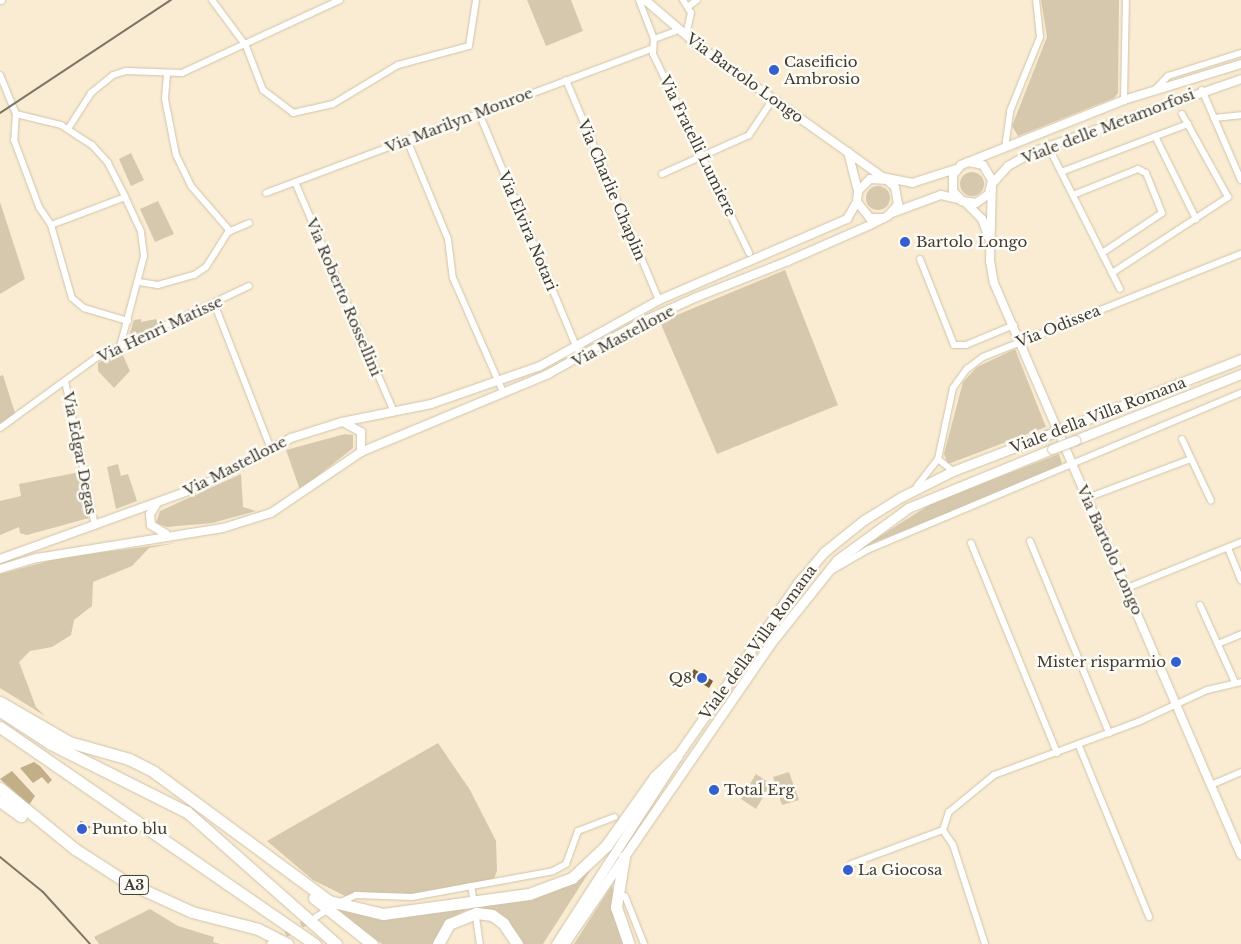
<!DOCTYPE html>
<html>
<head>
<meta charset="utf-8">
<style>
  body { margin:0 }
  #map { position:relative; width:1241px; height:944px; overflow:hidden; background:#f9ecd2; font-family:"Libre Baskerville",serif }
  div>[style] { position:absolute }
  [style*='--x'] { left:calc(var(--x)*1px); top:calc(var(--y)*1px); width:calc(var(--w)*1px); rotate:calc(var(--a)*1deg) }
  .green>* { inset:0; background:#d6c8ac }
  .round { border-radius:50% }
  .forest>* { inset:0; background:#c2ae87 }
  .building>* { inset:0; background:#715f3a }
  .minor-tunnel>* { height:6px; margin-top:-3px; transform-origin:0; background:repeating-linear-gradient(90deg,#d4c9b2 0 6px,transparent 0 9px) }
  .roads { filter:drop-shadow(0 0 1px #d0c3a9) drop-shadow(0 0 1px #d0c3a9) }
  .minor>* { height:6px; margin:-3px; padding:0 3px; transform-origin:3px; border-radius:3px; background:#fff }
  .tertiary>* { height:8px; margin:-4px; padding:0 4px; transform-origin:4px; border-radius:4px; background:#fff }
  .secondary>* { height:9px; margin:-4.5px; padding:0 4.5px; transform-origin:4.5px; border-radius:4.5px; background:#fff }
  .motorway>* { height:11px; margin:-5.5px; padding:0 5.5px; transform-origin:5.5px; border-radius:5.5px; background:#fff }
  .rail>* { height:2px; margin:-1px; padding:0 1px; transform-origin:1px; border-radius:1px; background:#7d7666 }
  .bridges { filter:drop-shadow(0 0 1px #d0c3a9) drop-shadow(0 0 1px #d0c3a9) }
  .secondary-bridge>* { height:9px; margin:-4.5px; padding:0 4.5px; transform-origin:4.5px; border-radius:4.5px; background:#fff }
  .dots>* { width:14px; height:14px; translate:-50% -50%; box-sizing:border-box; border:2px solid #fdfbf5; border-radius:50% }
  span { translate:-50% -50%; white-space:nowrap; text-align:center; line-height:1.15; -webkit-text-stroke:5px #fdfbf5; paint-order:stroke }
  .shield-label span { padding:1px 4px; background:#fdfbf5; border:1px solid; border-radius:4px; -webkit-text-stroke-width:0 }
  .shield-label { font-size:14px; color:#413c32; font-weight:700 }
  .poi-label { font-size:15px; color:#413c32 }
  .left { translate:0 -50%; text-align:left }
  .right { translate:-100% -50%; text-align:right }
  .street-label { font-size:15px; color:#413c32 }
</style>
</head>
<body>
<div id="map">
  <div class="green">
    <div style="clip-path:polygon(527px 0,571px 0,583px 31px,546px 46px)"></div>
    <div style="clip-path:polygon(1041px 0,1119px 0,1118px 93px,1114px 98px,1018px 136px,1012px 126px,1047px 37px)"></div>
    <div style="clip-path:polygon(131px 153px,144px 180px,131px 186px,119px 159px)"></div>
    <div class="round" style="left:960px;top:172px;width:24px;height:24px"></div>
    <div class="round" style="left:866px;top:186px;width:24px;height:24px"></div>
    <div style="clip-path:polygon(158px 201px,174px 234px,155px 242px,140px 209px)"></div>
    <div style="clip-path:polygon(0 202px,25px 279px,0 294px)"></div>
    <div style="clip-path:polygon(785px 270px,838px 405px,717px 454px,660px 322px)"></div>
    <div style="clip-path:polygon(141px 319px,141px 322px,156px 319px,159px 325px,128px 339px,134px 320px)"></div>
    <div style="clip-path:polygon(1015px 349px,1046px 427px,948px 464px,944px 454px,963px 382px,977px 367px)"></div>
    <div style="clip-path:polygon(121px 351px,130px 371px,114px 388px,98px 371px,98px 363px)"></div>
    <div style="clip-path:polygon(3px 375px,15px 413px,0 425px,0 376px)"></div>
    <div style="clip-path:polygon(345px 434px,353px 435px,353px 448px,300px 490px,286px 450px)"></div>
    <div style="clip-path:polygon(1059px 454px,1062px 463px,1057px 469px,863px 547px,934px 502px)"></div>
    <div style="clip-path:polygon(118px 464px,121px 476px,128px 474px,137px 501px,116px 509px,107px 467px)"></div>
    <div style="clip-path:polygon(80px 472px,89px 518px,27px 535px,20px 533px,19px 527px,0 535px,0 501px,21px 496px,19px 484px)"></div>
    <div style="clip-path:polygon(241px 474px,243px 507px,256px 511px,212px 523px,167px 527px,156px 523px,160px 511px)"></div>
    <div style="clip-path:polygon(176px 543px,149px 548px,132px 566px,93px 582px,92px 606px,74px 620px,71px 635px,52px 647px,30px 651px,19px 662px,36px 707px,45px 716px,0 688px,0 574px,64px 557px)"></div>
    <div style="clip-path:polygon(438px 743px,470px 790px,496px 841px,497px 871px,493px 881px,409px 895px,345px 896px,313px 880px,267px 841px)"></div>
    <div style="clip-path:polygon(789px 772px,799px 800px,782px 805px,773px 777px)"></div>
    <div style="clip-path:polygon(756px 774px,771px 784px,756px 809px,741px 799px)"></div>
    <div style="clip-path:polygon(593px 866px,543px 944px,520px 944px,479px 910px,468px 909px,446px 921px,434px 944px,382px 944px,337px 912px,337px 908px,362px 915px,490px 901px,582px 875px)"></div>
    <div style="clip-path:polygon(612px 885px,624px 944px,574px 944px)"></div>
    <div style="clip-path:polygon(150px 909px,178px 926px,214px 937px,213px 942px,220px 944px,99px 944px,94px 937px)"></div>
  </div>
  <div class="forest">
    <div style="clip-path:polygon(34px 762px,40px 766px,52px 780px,48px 784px,42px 777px,33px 783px,20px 768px)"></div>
    <div style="clip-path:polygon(12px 771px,35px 796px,29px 805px,0 779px)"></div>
  </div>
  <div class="building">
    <div style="clip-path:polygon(694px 669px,713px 681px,709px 688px,690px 676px)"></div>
    <div style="clip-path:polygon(81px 821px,90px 827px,84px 836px,75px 830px)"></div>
  </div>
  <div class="minor-tunnel">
    <div style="--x:278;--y:939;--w:37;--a:-31"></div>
  </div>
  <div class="roads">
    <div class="minor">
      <div style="--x:212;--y:0;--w:57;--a:53.5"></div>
      <div style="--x:246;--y:46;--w:47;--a:68.9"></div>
      <div style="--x:263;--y:90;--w:38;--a:37"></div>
      <div style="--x:293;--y:113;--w:41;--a:-12.7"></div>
      <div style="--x:333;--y:104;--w:76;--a:-31"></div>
      <div style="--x:398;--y:65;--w:73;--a:-15"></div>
      <div style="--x:469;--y:46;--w:47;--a:-81.3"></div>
      <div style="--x:639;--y:0;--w:42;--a:69"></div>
      <div style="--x:654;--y:39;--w:27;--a:-20"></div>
      <div style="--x:683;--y:0;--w:15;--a:58"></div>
      <div style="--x:691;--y:13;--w:23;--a:103"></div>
      <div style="--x:689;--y:6;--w:10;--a:-37"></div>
      <div style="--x:654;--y:39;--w:15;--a:94"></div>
      <div style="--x:653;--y:54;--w:221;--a:64.2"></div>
      <div style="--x:0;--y:75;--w:42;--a:67.7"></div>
      <div style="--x:16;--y:114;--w:26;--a:94"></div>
      <div style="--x:14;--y:140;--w:72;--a:69.5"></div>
      <div style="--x:39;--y:207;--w:22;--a:56"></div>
      <div style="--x:51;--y:225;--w:76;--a:74"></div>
      <div style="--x:72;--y:298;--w:16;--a:40"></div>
      <div style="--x:84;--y:308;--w:46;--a:16.5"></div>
      <div style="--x:167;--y:75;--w:24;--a:95"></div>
      <div style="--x:165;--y:99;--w:57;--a:78.9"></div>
      <div style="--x:176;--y:155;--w:34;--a:64"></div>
      <div style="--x:191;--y:186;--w:60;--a:49.1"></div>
      <div style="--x:566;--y:80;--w:239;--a:67.1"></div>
      <div style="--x:1202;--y:90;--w:98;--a:66.6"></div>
      <div style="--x:1154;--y:91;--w:21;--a:-47"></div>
      <div style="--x:1168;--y:76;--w:77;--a:-17.5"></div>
      <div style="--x:1124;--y:100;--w:100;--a:-88.9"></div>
      <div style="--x:479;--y:113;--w:256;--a:67.4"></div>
      <div style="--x:16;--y:114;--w:46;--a:13.7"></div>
      <div style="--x:61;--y:125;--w:37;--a:33"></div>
      <div style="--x:92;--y:145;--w:24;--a:48"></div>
      <div style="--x:108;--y:163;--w:38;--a:63"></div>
      <div style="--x:125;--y:197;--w:38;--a:65"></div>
      <div style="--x:141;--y:232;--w:24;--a:83"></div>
      <div style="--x:144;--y:256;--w:94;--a:104.8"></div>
      <div style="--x:1214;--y:118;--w:27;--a:-6"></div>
      <div style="--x:68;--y:129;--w:43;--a:-57.4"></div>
      <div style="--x:91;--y:93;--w:28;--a:-39"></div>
      <div style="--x:113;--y:75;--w:14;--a:-17"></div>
      <div style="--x:126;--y:71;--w:56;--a:2"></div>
      <div style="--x:182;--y:73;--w:174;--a:-24.8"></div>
      <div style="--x:1155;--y:136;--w:93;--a:63.7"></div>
      <div style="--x:407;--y:140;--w:107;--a:67.5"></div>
      <div style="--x:448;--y:239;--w:39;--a:83"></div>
      <div style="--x:453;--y:278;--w:124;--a:66.3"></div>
      <div style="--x:1048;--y:146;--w:160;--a:63.3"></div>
      <div style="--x:1005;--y:148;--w:37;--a:-82"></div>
      <div style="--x:1010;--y:111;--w:80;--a:-67.9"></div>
      <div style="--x:1040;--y:37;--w:37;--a:-96"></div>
      <div style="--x:1061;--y:172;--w:136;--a:-20.7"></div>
      <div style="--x:662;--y:174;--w:95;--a:-24.1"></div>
      <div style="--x:749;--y:135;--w:43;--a:-56.3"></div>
      <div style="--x:295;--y:182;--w:250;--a:66.7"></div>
      <div style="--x:266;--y:193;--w:412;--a:-20.5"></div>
      <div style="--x:1073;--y:195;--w:70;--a:-21.8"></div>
      <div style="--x:1138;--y:169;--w:9;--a:27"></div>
      <div style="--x:1146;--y:173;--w:43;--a:68.2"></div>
      <div style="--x:1162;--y:213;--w:72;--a:146.3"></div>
      <div style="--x:51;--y:225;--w:79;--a:-20.7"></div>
      <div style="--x:920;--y:259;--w:92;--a:68.4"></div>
      <div style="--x:954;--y:345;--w:12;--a:0"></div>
      <div style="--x:966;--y:345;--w:52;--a:-22.6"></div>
      <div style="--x:1112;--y:273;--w:139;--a:-33.2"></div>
      <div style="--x:1228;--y:197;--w:95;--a:-119"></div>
      <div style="--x:139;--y:282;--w:19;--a:9"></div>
      <div style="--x:158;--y:285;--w:37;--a:-16"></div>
      <div style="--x:194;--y:275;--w:14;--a:-34"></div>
      <div style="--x:206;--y:267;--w:41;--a:-57.8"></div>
      <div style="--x:228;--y:232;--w:23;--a:-23"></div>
      <div style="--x:214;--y:303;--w:157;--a:68.7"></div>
      <div style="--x:65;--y:381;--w:148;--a:78.3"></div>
      <div style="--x:0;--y:428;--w:119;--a:-36.1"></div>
      <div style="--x:96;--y:358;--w:169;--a:-25.2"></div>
      <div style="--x:1182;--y:439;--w:68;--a:64.9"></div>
      <div style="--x:938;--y:459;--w:19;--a:39"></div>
      <div style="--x:917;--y:486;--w:34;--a:-52"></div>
      <div style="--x:938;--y:459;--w:73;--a:-78.1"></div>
      <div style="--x:953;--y:388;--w:24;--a:-54"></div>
      <div style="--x:967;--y:369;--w:20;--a:-37"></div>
      <div style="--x:983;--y:357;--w:278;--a:-21.8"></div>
      <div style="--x:1087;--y:498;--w:111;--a:-20.6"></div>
      <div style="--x:1030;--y:541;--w:208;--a:67.6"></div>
      <div style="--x:971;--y:543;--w:227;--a:67.7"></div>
      <div style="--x:1228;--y:548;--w:35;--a:68"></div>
      <div style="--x:831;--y:571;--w:42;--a:-30.3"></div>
      <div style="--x:867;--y:550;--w:406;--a:-22.8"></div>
      <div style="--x:1127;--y:588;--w:123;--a:-22"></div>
      <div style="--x:1200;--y:605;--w:85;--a:65.6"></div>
      <div style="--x:1218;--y:644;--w:25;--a:-23"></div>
      <div style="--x:1079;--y:746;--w:185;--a:67.7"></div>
      <div style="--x:1211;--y:785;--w:33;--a:-23"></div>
      <div style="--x:851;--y:864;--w:98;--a:-20.3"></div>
      <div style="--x:471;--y:886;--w:11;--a:80"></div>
      <div style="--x:625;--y:896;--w:52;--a:68.4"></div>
      <div style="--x:341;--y:902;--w:17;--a:-25"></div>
      <div style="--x:356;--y:895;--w:56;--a:2"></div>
      <div style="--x:412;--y:897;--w:143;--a:-10.4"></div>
      <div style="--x:553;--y:871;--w:15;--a:-28"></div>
      <div style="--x:566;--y:864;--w:35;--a:-70"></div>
      <div style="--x:578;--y:831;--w:39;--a:-21"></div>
      <div style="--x:316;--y:917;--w:9;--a:-32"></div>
      <div style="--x:476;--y:917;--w:27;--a:82"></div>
      <div style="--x:270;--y:944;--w:2;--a:-27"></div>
      <div style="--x:985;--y:944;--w:104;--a:-107.9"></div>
      <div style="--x:953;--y:845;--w:18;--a:-124"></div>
      <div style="--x:943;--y:830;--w:19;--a:-72"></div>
      <div style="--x:949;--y:812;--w:58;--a:-39.4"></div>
      <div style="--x:994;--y:775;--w:153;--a:-20.2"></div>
      <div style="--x:1138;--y:722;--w:76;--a:-24.9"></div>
      <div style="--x:1207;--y:690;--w:35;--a:-13"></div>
    </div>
    <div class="tertiary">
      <div style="--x:0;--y:0;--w:1;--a:0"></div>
      <div style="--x:645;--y:0;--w:72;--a:40.5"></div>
      <div style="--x:700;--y:47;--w:224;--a:35.5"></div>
      <div style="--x:882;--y:177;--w:31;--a:11"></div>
      <div style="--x:912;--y:183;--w:46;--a:-17.7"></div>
      <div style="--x:848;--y:152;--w:40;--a:75.6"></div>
      <div style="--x:968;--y:162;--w:15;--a:11"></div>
      <div style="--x:983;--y:165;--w:17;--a:59"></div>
      <div style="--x:992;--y:180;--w:14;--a:102"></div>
      <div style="--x:989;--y:194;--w:16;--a:145"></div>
      <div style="--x:976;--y:203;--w:14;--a:-172"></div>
      <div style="--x:962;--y:201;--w:13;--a:-132"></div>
      <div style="--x:953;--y:191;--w:16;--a:-90"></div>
      <div style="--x:953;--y:175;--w:13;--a:-51"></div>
      <div style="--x:961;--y:165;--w:175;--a:-21.7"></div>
      <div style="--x:1124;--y:100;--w:122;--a:-17.1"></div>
      <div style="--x:992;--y:184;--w:77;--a:91.5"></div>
      <div style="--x:990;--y:261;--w:22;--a:80"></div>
      <div style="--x:994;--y:283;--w:623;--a:66.64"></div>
      <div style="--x:992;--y:184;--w:24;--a:-48"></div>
      <div style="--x:1008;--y:166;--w:29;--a:-29"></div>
      <div style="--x:1033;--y:152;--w:220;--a:-19.3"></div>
      <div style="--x:966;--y:203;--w:23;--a:45"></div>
      <div style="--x:982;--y:219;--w:20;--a:70"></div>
      <div style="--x:892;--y:213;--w:52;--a:-20.2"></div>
      <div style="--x:941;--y:195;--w:17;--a:13"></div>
      <div style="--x:343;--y:422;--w:21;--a:29"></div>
      <div style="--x:361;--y:432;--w:20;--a:90"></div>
      <div style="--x:157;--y:503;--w:13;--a:122"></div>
      <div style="--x:150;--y:514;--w:11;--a:85"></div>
      <div style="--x:151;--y:525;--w:17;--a:31"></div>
      <div style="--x:0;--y:559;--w:217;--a:-19.9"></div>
      <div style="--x:204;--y:485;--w:99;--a:-28.4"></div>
      <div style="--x:291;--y:438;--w:53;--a:-17.4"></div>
      <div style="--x:342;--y:422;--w:91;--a:-11.4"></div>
      <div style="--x:431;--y:404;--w:115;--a:-19.2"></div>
      <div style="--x:540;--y:366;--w:136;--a:-29"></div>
      <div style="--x:659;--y:300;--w:205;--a:-23.3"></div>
      <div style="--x:847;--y:219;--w:20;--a:-60"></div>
      <div style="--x:0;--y:569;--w:39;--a:-17"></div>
      <div style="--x:37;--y:558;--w:188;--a:-9.2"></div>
      <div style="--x:223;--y:528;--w:50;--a:-17.4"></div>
      <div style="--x:271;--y:513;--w:109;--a:-34.1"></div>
      <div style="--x:361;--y:452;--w:203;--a:-22.6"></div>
      <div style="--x:548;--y:374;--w:112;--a:-28.9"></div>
      <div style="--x:646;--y:320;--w:56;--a:-24.3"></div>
      <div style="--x:697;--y:297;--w:98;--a:-21.6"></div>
      <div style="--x:788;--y:261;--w:90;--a:-23.7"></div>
      <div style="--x:870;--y:225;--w:20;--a:-27"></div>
      <div style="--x:888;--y:216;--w:16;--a:-50"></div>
      <div style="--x:898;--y:204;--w:17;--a:-100"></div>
      <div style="--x:895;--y:187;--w:11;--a:-139"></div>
      <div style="--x:887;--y:180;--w:17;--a:-177"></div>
      <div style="--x:870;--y:179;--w:17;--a:135"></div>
      <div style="--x:858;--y:191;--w:11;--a:95"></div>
      <div style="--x:857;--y:202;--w:21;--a:51"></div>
      <div style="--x:870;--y:218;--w:14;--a:0"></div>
    </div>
    <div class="secondary">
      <div style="--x:1070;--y:426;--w:184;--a:-21.4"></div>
      <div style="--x:1075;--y:440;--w:179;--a:-21.7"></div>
      <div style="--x:556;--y:944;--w:224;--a:-57.2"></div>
      <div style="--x:677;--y:756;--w:210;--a:-55.1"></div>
      <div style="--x:797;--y:584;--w:42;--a:-49.8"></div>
      <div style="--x:824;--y:552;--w:51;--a:-38.7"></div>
      <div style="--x:864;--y:520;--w:44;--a:-31.9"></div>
      <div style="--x:901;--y:497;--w:58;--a:-26.6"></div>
      <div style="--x:953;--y:471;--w:101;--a:-21"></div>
      <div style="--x:564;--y:944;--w:364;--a:-55.5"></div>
      <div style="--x:770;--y:644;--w:107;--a:-51.4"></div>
      <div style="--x:837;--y:560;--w:88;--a:-36.2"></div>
      <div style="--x:908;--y:508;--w:156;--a:-22.3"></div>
    </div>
    <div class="motorway">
      <div style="--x:0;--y:702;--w:80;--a:30.1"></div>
      <div style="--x:69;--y:742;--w:62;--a:15.8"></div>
      <div style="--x:129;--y:759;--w:28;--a:27"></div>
      <div style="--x:154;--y:772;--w:217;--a:36.4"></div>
      <div style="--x:329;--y:901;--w:56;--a:13.5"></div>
      <div style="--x:383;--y:914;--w:147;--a:-7.8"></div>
      <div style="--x:529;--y:894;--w:46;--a:-20.4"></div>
      <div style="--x:572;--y:878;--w:47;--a:-43.3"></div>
      <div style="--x:606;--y:846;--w:85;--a:-54.6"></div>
      <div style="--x:655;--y:777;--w:30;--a:-44"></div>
      <div style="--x:3;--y:713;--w:57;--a:32.9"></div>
      <div style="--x:51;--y:744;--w:152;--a:26.6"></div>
      <div style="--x:187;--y:812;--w:199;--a:41.5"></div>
      <div style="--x:0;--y:727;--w:383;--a:34.6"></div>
      <div style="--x:0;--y:788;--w:97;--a:39.1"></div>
      <div style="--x:75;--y:849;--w:61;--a:32.9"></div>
      <div style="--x:126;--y:882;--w:72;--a:24.4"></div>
      <div style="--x:192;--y:912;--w:68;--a:14.4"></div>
      <div style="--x:258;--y:929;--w:33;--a:27"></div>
      <div style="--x:0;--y:801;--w:26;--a:36"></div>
      <div style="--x:624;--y:857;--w:51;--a:99.1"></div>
      <div style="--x:616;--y:907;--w:39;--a:71"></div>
      <div style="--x:314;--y:898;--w:74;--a:38.4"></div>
      <div style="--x:438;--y:944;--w:23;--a:-61"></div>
      <div style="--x:449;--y:924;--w:29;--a:-22"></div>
      <div style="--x:476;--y:913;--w:16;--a:7"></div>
      <div style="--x:492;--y:915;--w:14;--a:36"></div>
      <div style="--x:503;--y:923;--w:25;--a:56"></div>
    </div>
  </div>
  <div class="rail">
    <div style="--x:0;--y:113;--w:205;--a:-33.5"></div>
    <div style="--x:0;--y:857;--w:55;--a:39.1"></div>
    <div style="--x:43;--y:892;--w:70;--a:47.9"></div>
  </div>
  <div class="bridges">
    <div class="secondary-bridge">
      <div style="--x:1047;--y:435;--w:25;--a:-21"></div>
      <div style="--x:1052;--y:449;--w:25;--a:-21"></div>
    </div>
  </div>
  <div class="dots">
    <div style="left:774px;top:70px;background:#355fcf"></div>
    <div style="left:905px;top:242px;background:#355fcf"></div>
    <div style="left:1176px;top:662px;background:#355fcf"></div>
    <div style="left:702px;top:678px;background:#355fcf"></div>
    <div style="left:714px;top:790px;background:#355fcf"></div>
    <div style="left:82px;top:829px;background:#355fcf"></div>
    <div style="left:848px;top:870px;background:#355fcf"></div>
  </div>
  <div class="shield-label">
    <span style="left:134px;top:885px">A3</span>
  </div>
  <div class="poi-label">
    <span class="left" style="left:784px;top:70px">Caseificio<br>Ambrosio</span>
    <span class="left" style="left:916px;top:242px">Bartolo Longo</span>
    <span class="right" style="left:1166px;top:662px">Mister risparmio</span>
    <span class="right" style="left:692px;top:678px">Q8</span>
    <span class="left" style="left:724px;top:790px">Total Erg</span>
    <span class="left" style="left:92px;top:829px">Punto blu</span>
    <span class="left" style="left:858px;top:870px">La Giocosa</span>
  </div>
  <div class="street-label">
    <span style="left:745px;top:78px;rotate:36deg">Via Bartolo Longo</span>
    <span style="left:459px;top:120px;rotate:-21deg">Via Marilyn Monroe</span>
    <span style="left:1108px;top:126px;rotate:-21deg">Viale delle Metamorfosi</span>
    <span style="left:698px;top:146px;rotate:64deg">Via Fratelli Lumiere</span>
    <span style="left:612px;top:190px;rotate:67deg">Via Charlie Chaplin</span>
    <span style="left:528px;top:231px;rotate:67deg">Via Elvira Notari</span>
    <span style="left:344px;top:297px;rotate:67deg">Via Roberto Rossellini</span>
    <span style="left:1058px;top:326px;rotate:-22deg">Via Odissea</span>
    <span style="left:160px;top:329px;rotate:-25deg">Via Henri Matisse</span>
    <span style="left:623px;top:336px;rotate:-28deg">Via Mastellone</span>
    <span style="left:1098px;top:415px;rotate:-21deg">Viale della Villa Romana</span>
    <span style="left:80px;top:453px;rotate:79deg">Via Edgar Degas</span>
    <span style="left:235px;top:466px;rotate:-27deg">Via Mastellone</span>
    <span style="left:1110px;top:550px;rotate:66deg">Via Bartolo Longo</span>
    <span style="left:758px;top:642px;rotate:-54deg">Viale della Villa Romana</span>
  </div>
</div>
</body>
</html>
